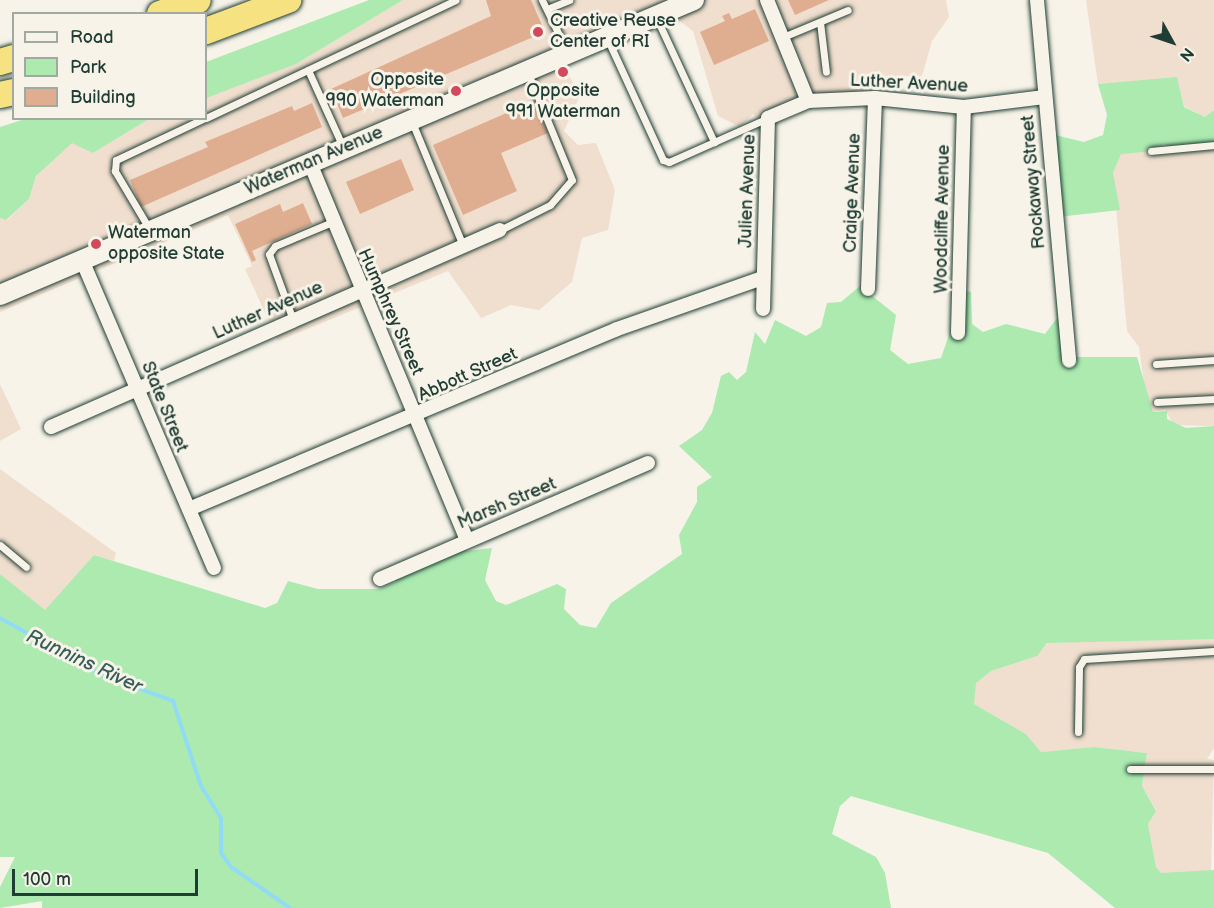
<!DOCTYPE html>
<html>
<head>
<meta charset="utf-8">
<style>
  body { margin:0 }
  #map { position:relative; width:1214px; height:908px; overflow:hidden; background:#f7f3e8; font-family:"Balsamiq Sans",sans-serif }
  div>[style] { position:absolute }
  [style*='--x'] { left:calc(var(--x)*1px); top:calc(var(--y)*1px); width:calc(var(--w)*1px); rotate:calc(var(--a)*1deg) }
  .built>* { inset:0; background:#f0dece }
  .green>* { inset:0; background:#aceab0 }
  .stream>* { height:4px; margin:-2px; padding:0 2px; transform-origin:2px; border-radius:2px; background:#92dbf4 }
  .building>* { inset:0; background:#dfae91 }
  .roads { filter:drop-shadow(0 0 2px #1f3d34) drop-shadow(0 0 2px #1f3d34) }
  .service>* { height:7px; margin:-3.5px; padding:0 3.5px; transform-origin:3.5px; border-radius:3.5px; background:#f7f3e8 }
  .minor>* { height:14px; margin:-7px; padding:0 7px; transform-origin:7px; border-radius:7px; background:#f7f3e8 }
  .secondary>* { height:20px; margin:-10px; padding:0 10px; transform-origin:10px; border-radius:10px; background:#f7f3e8 }
  .motorway>* { height:26px; margin:-13px; padding:0 13px; transform-origin:13px; border-radius:13px; background:#f7e281 }
  .dots>* { width:16px; height:16px; translate:-50% -50%; box-sizing:border-box; border:3px solid #f7f3e8; border-radius:50% }
  span { translate:-50% -50%; white-space:nowrap; text-align:center; line-height:1.15; -webkit-text-stroke:6px #f7f3e8; paint-order:stroke }
  .poi-label { font-size:18px; color:#1f3d34 }
  .left { translate:0 -50%; text-align:left }
  .right { translate:-100% -50%; text-align:right }
  .street-label { font-size:18px; color:#1f3d34 }
  .water-label { font-size:20px; color:#365d5a; font-style:italic }
  .legend { position:absolute; left:12px; top:12px; width:195px; height:108px; box-sizing:border-box; background:#f7f3e8; border:2px solid #a1aaa0; margin:0; padding:8px 10px; list-style:none; font-size:18px; color:#1f3d34 }
  .legend li { display:flex; align-items:center; gap:12px; height:30px }
  .legend b { width:30px; border:2px solid #a1aaa0 }
  .north { position:absolute; left:1142px; top:12px; width:60px; height:60px; -webkit-text-stroke:4px #f7f3e8; paint-order:stroke; rotate:130deg; font-size:16px; font-weight:700; line-height:24px; text-align:center; color:#1f3d34 }
  .north::after { content:''; display:block; margin:auto; width:21px; height:27px; background:#1f3d34; clip-path:polygon(50% 0,100% 100%,50% 72%,0 100%) }
  .scale { position:absolute; left:12px; top:869px; width:186px; height:27px; box-sizing:border-box; border:3px solid #1f3d34; border-top:0; padding-left:8px; font-size:18px; line-height:21px; white-space:nowrap; color:#1f3d34; -webkit-text-stroke:4px #f7f3e8; paint-order:stroke }
</style>
</head>
<body>
<div id="map">
  <div class="built">
    <div style="clip-path:polygon(403px 0,946px 0,949px 17px,932px 41px,922px 76px,883px 76px,864px 99px,831px 99px,770px 118px,767px 145px,760px 146px,760px 122px,753px 114px,740px 127px,718px 116px,693px 31px,676px 18px,552px 59px,566px 70px,580px 95px,564px 131px,578px 145px,596px 143px,615px 190px,608px 230px,582px 238px,572px 282px,539px 310px,511px 305px,481px 318px,448px 271px,278px 341px,245px 269px,252px 266px,228px 215px,0 312px,0 218px,7px 220px,29px 199px,36px 176px,72px 142px,93px 153px,149px 119px,206px 118px,206px 98px,224px 87px,296px 64px)"></div>
    <div style="clip-path:polygon(1086px 0,1214px 0,1214px 110px,1205px 117px,1184px 106px,1177px 78px,1098px 84px)"></div>
    <div style="clip-path:polygon(1164px 144px,1176px 150px,1214px 147px,1214px 426px,1174px 425px,1165px 410px,1153px 412px,1147px 405px,1139px 347px,1127px 331px,1113px 173px,1121px 153px,1145px 152px)"></div>
    <div style="clip-path:polygon(0 384px,21px 429px,0 441px)"></div>
    <div style="clip-path:polygon(0 469px,116px 553px,114px 561px,94px 555px,45px 611px,0 574px)"></div>
    <div style="clip-path:polygon(1160px 638px,1214px 639px,1214px 748px,1207px 759px,1214px 760px,1211px 873px,1161px 873px,1156px 867px,1148px 824px,1156px 810px,1142px 786px,1147px 753px,1094px 747px,1041px 752px,1026px 734px,974px 704px,975px 683px,991px 671px,1036px 656px,1048px 643px)"></div>
  </div>
  <div class="green">
    <div style="clip-path:polygon(369px 0,403px 0,296px 64px,206px 98px,206px 62px)"></div>
    <div style="clip-path:polygon(1177px 77px,1184px 107px,1205px 117px,1214px 110px,1214px 147px,1176px 150px,1164px 144px,1145px 152px,1121px 154px,1113px 173px,1120px 210px,1058px 217px,1055px 135px,1084px 142px,1103px 135px,1107px 115px,1098px 84px)"></div>
    <div style="clip-path:polygon(28px 118px,149px 118px,149px 119px,93px 153px,72px 143px,36px 176px,29px 199px,6px 220px,0 218px,0 127px)"></div>
    <div style="clip-path:polygon(1051px 236px,1071px 357px,1137px 357px,1153px 412px,1167px 411px,1167px 419px,1186px 428px,1214px 426px,1214px 639px,1047px 643px,1037px 656px,991px 671px,976px 683px,974px 704px,1026px 734px,1041px 752px,1094px 747px,1147px 753px,1142px 786px,1156px 811px,1148px 824px,1156px 867px,1161px 873px,1214px 870px,1214px 908px,1115px 908px,1048px 853px,851px 796px,840px 806px,832px 834px,876px 857px,885px 873px,891px 908px,42px 908px,42px 901px,0 908px,0 887px,15px 857px,0 857px,0 574px,45px 610px,94px 555px,265px 608px,277px 603px,288px 581px,318px 589px,377px 589px,396px 582px,395px 573px,465px 544px,466px 551px,492px 548px,485px 580px,496px 601px,506px 605px,557px 584px,566px 589px,564px 609px,580px 625px,596px 628px,611px 603px,682px 554px,679px 535px,697px 502px,697px 487px,712px 477px,679px 446px,702px 430px,712px 413px,721px 376px,729px 372px,737px 380px,746px 372px,755px 332px,765px 344px,775px 320px,806px 336px,821px 327px,827px 303px,841px 302px,860px 286px,896px 315px,890px 350px,908px 364px,941px 358px,951px 329px,953px 288px,971px 292px,972px 324px,983px 332px,1006px 324px,1045px 334px,1057px 318px)"></div>
  </div>
  <div class="stream">
    <div style="--x:0;--y:618;--w:117;--a:29.2"></div>
    <div style="--x:102;--y:675;--w:76;--a:20.1"></div>
    <div style="--x:173;--y:701;--w:89;--a:71.8"></div>
    <div style="--x:201;--y:786;--w:38;--a:58"></div>
    <div style="--x:221;--y:818;--w:35;--a:90"></div>
    <div style="--x:221;--y:853;--w:17;--a:54"></div>
    <div style="--x:231;--y:867;--w:72;--a:34.8"></div>
  </div>
  <div class="building">
    <div style="clip-path:polygon(486px 0,531px 0,545px 32px,343px 118px,331px 89px,491px 16px)"></div>
    <div style="clip-path:polygon(788px 0,829px 0,795px 15px)"></div>
    <div style="clip-path:polygon(755px 9px,769px 41px,714px 65px,700px 32px,725px 21px,722px 16px,729px 13px,732px 19px)"></div>
    <div style="clip-path:polygon(534px 101px,548px 133px,501px 153px,517px 191px,463px 215px,433px 145px)"></div>
    <div style="clip-path:polygon(312px 103px,322px 127px,141px 207px,130px 180px,208px 147px,205px 142px,292px 106px,294px 111px)"></div>
    <div style="clip-path:polygon(401px 159px,414px 190px,360px 214px,346px 182px)"></div>
    <div style="clip-path:polygon(303px 203px,312px 224px,252px 251px,256px 260px,252px 262px,235px 224px,280px 204px,283px 212px)"></div>
  </div>
  <div class="roads">
    <div class="service">
      <div style="--x:542;--y:0;--w:57;--a:63.9"></div>
      <div style="--x:547;--y:9;--w:24;--a:-22"></div>
      <div style="--x:657;--y:19;--w:136;--a:65.1"></div>
      <div style="--x:820;--y:22;--w:50;--a:83.2"></div>
      <div style="--x:783;--y:37;--w:70;--a:-22.6"></div>
      <div style="--x:607;--y:38;--w:134;--a:65.3"></div>
      <div style="--x:663;--y:160;--w:6;--a:18"></div>
      <div style="--x:669;--y:162;--w:108;--a:-24"></div>
      <div style="--x:308;--y:70;--w:85;--a:65.6"></div>
      <div style="--x:206;--y:118;--w:276;--a:-25.3"></div>
      <div style="--x:412;--y:122;--w:134;--a:67.6"></div>
      <div style="--x:1151;--y:151;--w:63;--a:-5.4"></div>
      <div style="--x:150;--y:230;--w:69;--a:-120.7"></div>
      <div style="--x:115;--y:171;--w:11;--a:-85"></div>
      <div style="--x:116;--y:160;--w:98;--a:-25.3"></div>
      <div style="--x:500;--y:230;--w:56;--a:-26.6"></div>
      <div style="--x:550;--y:205;--w:33;--a:-49"></div>
      <div style="--x:572;--y:180;--w:116;--a:-112.4"></div>
      <div style="--x:293;--y:320;--w:70;--a:-110"></div>
      <div style="--x:269;--y:254;--w:10;--a:-53"></div>
      <div style="--x:275;--y:246;--w:62;--a:-22.8"></div>
      <div style="--x:1156;--y:364;--w:58;--a:-3.9"></div>
      <div style="--x:1157;--y:402;--w:57;--a:-3"></div>
      <div style="--x:0;--y:545;--w:34;--a:40"></div>
      <div style="--x:1078;--y:732;--w:65;--a:-89.1"></div>
      <div style="--x:1079;--y:667;--w:9;--a:-58"></div>
      <div style="--x:1084;--y:659;--w:130;--a:-3.5"></div>
      <div style="--x:1130;--y:769;--w:84;--a:0"></div>
    </div>
    <div class="minor">
      <div style="--x:767;--y:0;--w:109;--a:67.9"></div>
      <div style="--x:1037;--y:0;--w:362;--a:84.9"></div>
      <div style="--x:310;--y:163;--w:409;--a:67.4"></div>
      <div style="--x:82;--y:260;--w:335;--a:66.8"></div>
      <div style="--x:868;--y:289;--w:191;--a:-87.9"></div>
      <div style="--x:763;--y:309;--w:191;--a:-88.5"></div>
      <div style="--x:768;--y:118;--w:43;--a:-23"></div>
      <div style="--x:808;--y:101;--w:67;--a:-2.6"></div>
      <div style="--x:875;--y:98;--w:89;--a:5.8"></div>
      <div style="--x:964;--y:107;--w:81;--a:-7.1"></div>
      <div style="--x:958;--y:333;--w:226;--a:-88.5"></div>
      <div style="--x:51;--y:427;--w:490;--a:-23.7"></div>
      <div style="--x:189;--y:509;--w:464;--a:-22.8"></div>
      <div style="--x:617;--y:329;--w:155;--a:-19.3"></div>
      <div style="--x:380;--y:579;--w:292;--a:-23.4"></div>
    </div>
    <div class="secondary">
      <div style="--x:0;--y:295;--w:754;--a:-23.03"></div>
    </div>
    <div class="motorway">
      <div style="--x:160;--y:14;--w:40;--a:-20.2"></div>
      <div style="--x:206;--y:31;--w:88;--a:-20.7"></div>
      <div style="--x:0;--y:62;--w:15;--a:-16"></div>
      <div style="--x:0;--y:95;--w:14;--a:-12"></div>
    </div>
  </div>
  <div class="dots">
    <div style="left:538px;top:32px;background:#d1495b"></div>
    <div style="left:563px;top:72px;background:#d1495b"></div>
    <div style="left:456px;top:91px;background:#d1495b"></div>
    <div style="left:96px;top:244px;background:#d1495b"></div>
  </div>
  <div class="poi-label">
    <span class="left" style="left:550px;top:32px">Creative Reuse<br>Center of RI</span>
    <span class="right" style="left:444px;top:91px">Opposite<br>990 Waterman</span>
    <span style="left:563px;top:102px">Opposite<br>991 Waterman</span>
    <span class="left" style="left:108px;top:244px">Waterman<br>opposite State</span>
  </div>
  <div class="street-label">
    <span style="left:909px;top:84px;rotate:3deg">Luther Avenue</span>
    <span style="left:314px;top:161px;rotate:-23deg">Waterman Avenue</span>
    <span style="left:1034px;top:182px;rotate:-95deg">Rockaway Street</span>
    <span style="left:748px;top:191px;rotate:-88deg">Julien Avenue</span>
    <span style="left:853px;top:193px;rotate:-88deg">Craige Avenue</span>
    <span style="left:943px;top:219px;rotate:-89deg">Woodcliffe Avenue</span>
    <span style="left:268px;top:311px;rotate:-24deg">Luther Avenue</span>
    <span style="left:390px;top:312px;rotate:66deg">Humphrey Street</span>
    <span style="left:468px;top:375px;rotate:-24deg">Abbott Street</span>
    <span style="left:164px;top:407px;rotate:68deg">State Street</span>
    <span style="left:507px;top:504px;rotate:-23deg">Marsh Street</span>
  </div>
  <div class="water-label">
    <span style="left:84px;top:662px;rotate:25deg">Runnins River</span>
  </div>
  <ul class="legend">
  <li><b style="height:8px;background:#f7f3e8"></b>Road</li>
  <li><b style="height:16px;background:#aceab0"></b>Park</li>
  <li><b style="height:16px;background:#dfae91"></b>Building</li>
  </ul>
  <div class="north">N</div>
  <div class="scale">100 m</div>
</div>
</body>
</html>
